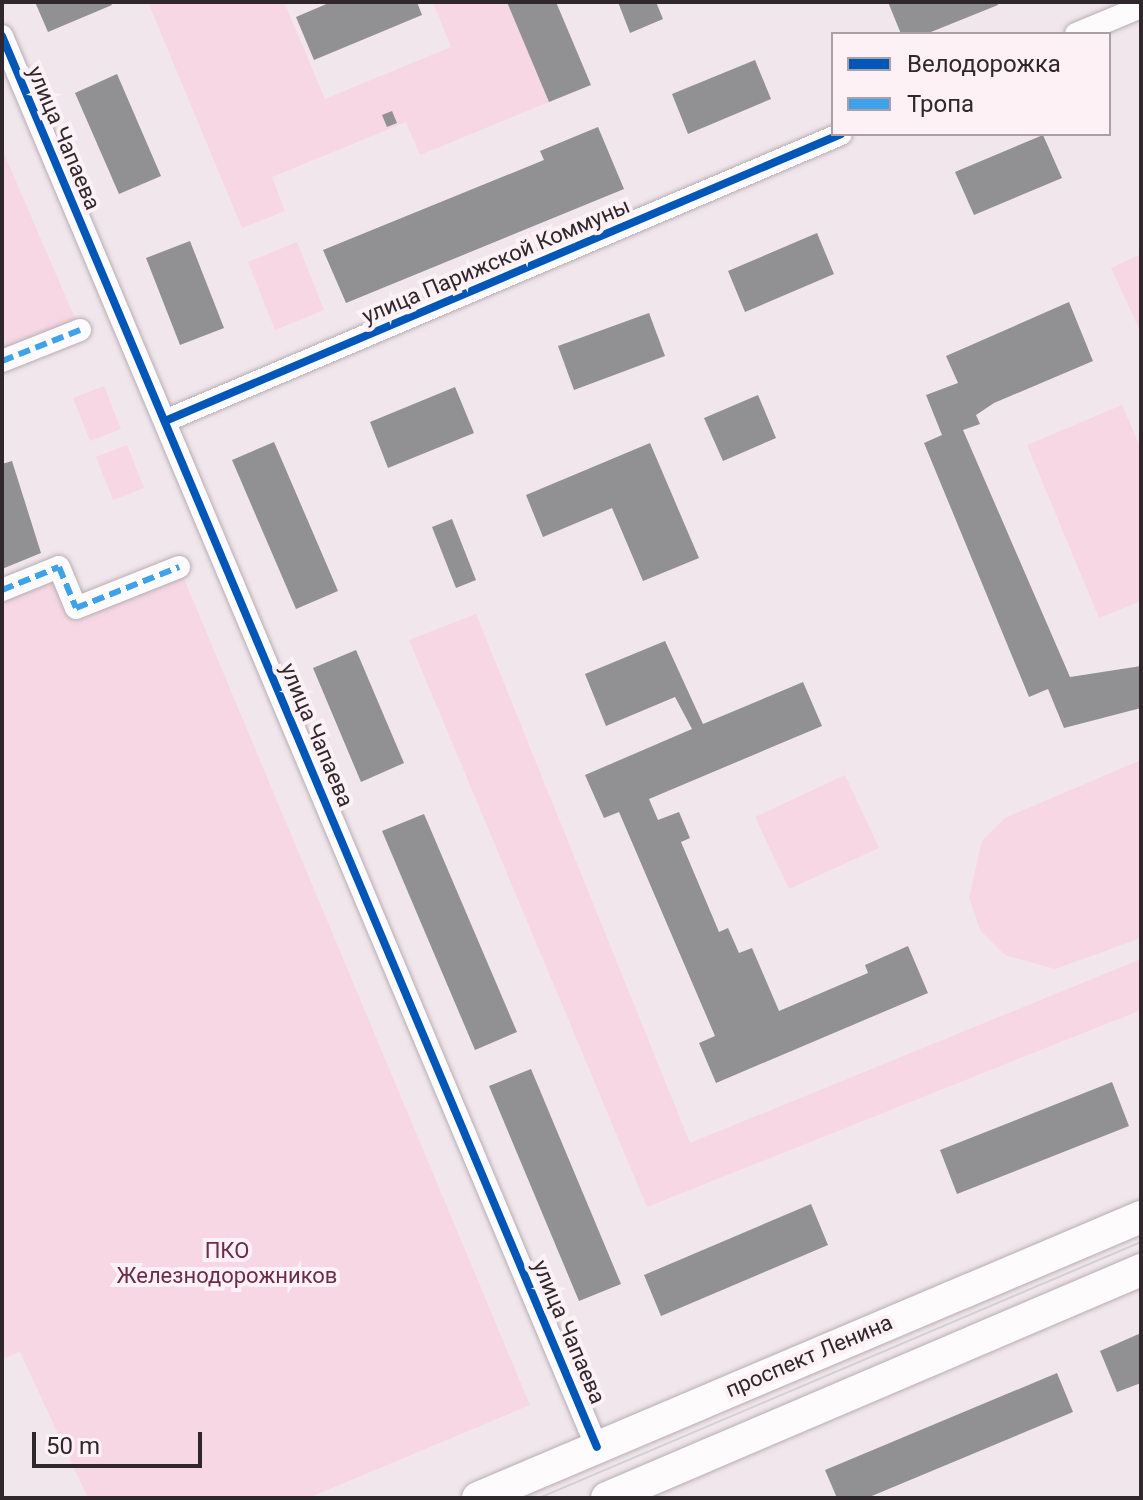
<!DOCTYPE html>
<html>
<head>
<meta charset="utf-8">
<style>
  body { margin:0 }
  #map { position:relative; width:1143px; height:1500px; overflow:hidden; background:#f1e6eb; font-family:Roboto,sans-serif }
  div>[style] { position:absolute }
  [style*='--x'] { left:calc(var(--x)*1px); top:calc(var(--y)*1px); width:calc(var(--w)*1px); rotate:calc(var(--a)*1deg) }
  .green>* { inset:0; background:#f7d7e4 }
  .building>* { inset:0; background:#919092 }
  .roads { filter:drop-shadow(0 0 2px #b7aeb2) drop-shadow(0 0 2px #b7aeb2) }
  .minor>* { height:22px; margin:-11px; padding:0 11px; transform-origin:11px; border-radius:11px; background:#fdfbfc }
  .highway>* { height:32px; margin:-16px; padding:0 16px; transform-origin:16px; border-radius:16px; background:#fdfbfc }
  .tram>* { height:2px; margin:-1px; padding:0 1px; transform-origin:1px; border-radius:1px; background:#d3d0d2 }
  .quiet>* { height:6px; margin-top:-3px; transform-origin:0; background:repeating-linear-gradient(90deg,#3ea2eb 0 12px,transparent 0 18px) }
  .cycleway>* { height:8px; margin:-4px; padding:0 4px; transform-origin:4px; border-radius:4px; background:#0057b8 }
  span { translate:-50% -50%; white-space:nowrap; text-align:center; line-height:1.15; -webkit-text-stroke:8px #fef1f6; paint-order:stroke }
  .street-label { font-size:22px; color:#2f272b }
  .park-label { font-size:22px; color:#6b2c4c }
  .frame { position:absolute; inset:0; border:4px solid #2f272b; pointer-events:none }
  .legend { position:absolute; left:831px; top:32px; width:280px; height:104px; box-sizing:border-box; background:#fef1f6; border:2px solid #aba0a5; margin:0; padding:10px 14px; list-style:none; font-size:24px; color:#2f272b }
  .legend li { display:flex; align-items:center; gap:16px; height:40px }
  .legend b { width:40px; border:2px solid #aba0a5 }
  .scale { position:absolute; left:32px; top:1432px; width:170px; height:36px; box-sizing:border-box; border:4px solid #2f272b; border-top:0; padding-left:10px; font-size:24px; line-height:28px; white-space:nowrap; color:#2f272b; -webkit-text-stroke:6px #fef1f6; paint-order:stroke }
</style>
</head>
<body>
<div id="map">
  <div class="green">
    <div style="clip-path:polygon(148px 2px,284px 2px,325px 99px,451px 47px,433px 2px,507px 2px,549px 102px,420px 155px,406px 122px,272px 177px,285px 211px,242px 228px)"></div>
    <div style="clip-path:polygon(2px 149px,80px 330px,2px 361px)"></div>
    <div style="clip-path:polygon(297px 242px,324px 310px,275px 330px,248px 262px)"></div>
    <div style="clip-path:polygon(1141px 254px,1141px 333px,1111px 268px)"></div>
    <div style="clip-path:polygon(104px 386px,121px 429px,90px 441px,73px 398px)"></div>
    <div style="clip-path:polygon(1122px 405px,1141px 449px,1141px 601px,1099px 618px,1027px 445px)"></div>
    <div style="clip-path:polygon(127px 445px,144px 488px,113px 500px,96px 457px)"></div>
    <div style="clip-path:polygon(59px 567px,76px 608px,179px 567px,530px 1405px,308px 1498px,88px 1498px,20px 1352px,2px 1359px,2px 590px)"></div>
    <div style="clip-path:polygon(476px 614px,690px 1143px,1141px 959px,1141px 1010px,647px 1207px,409px 640px)"></div>
    <div style="clip-path:polygon(1141px 760px,1141px 938px,1055px 969px,1005px 955px,980px 930px,969px 898px,982px 841px,1005px 818px)"></div>
    <div style="clip-path:polygon(845px 775px,879px 848px,789px 889px,755px 817px)"></div>
  </div>
  <div class="building">
    <div style="clip-path:polygon(35px 2px,110px 2px,112px 5px,48px 32px)"></div>
    <div style="clip-path:polygon(331px 2px,417px 2px,422px 15px,314px 60px,296px 17px)"></div>
    <div style="clip-path:polygon(507px 2px,556px 2px,591px 85px,549px 102px)"></div>
    <div style="clip-path:polygon(618px 2px,656px 2px,663px 19px,630px 33px)"></div>
    <div style="clip-path:polygon(888px 2px,997px 2px,998px 5px,926px 34px,901px 34px)"></div>
    <div style="clip-path:polygon(755px 60px,771px 99px,688px 134px,672px 94px)"></div>
    <div style="clip-path:polygon(117px 74px,161px 176px,119px 194px,75px 93px)"></div>
    <div style="clip-path:polygon(392px 111px,397px 123px,387px 127px,382px 115px)"></div>
    <div style="clip-path:polygon(598px 127px,624px 189px,346px 303px,323px 250px,544px 160px,540px 151px)"></div>
    <div style="clip-path:polygon(1043px 135px,1062px 178px,974px 215px,955px 172px)"></div>
    <div style="clip-path:polygon(817px 233px,834px 274px,745px 312px,728px 271px)"></div>
    <div style="clip-path:polygon(190px 241px,224px 328px,180px 345px,146px 258px)"></div>
    <div style="clip-path:polygon(1069px 302px,1093px 361px,994px 403px,976px 415px,980px 424px,963px 430px,1070px 677px,1141px 666px,1141px 708px,1064px 728px,1048px 689px,1029px 697px,924px 443px,942px 435px,926px 395px,958px 383px,946px 356px)"></div>
    <div style="clip-path:polygon(649px 313px,665px 356px,574px 390px,558px 346px)"></div>
    <div style="clip-path:polygon(455px 387px,474px 433px,388px 468px,370px 422px)"></div>
    <div style="clip-path:polygon(758px 395px,776px 438px,723px 461px,704px 418px)"></div>
    <div style="clip-path:polygon(274px 442px,338px 591px,296px 609px,232px 460px)"></div>
    <div style="clip-path:polygon(650px 443px,699px 558px,643px 581px,612px 508px,543px 537px,526px 495px)"></div>
    <div style="clip-path:polygon(12px 461px,41px 553px,2px 569px,2px 464px)"></div>
    <div style="clip-path:polygon(452px 519px,476px 580px,456px 588px,432px 527px)"></div>
    <div style="clip-path:polygon(665px 641px,703px 724px,803px 682px,822px 726px,649px 799px,658px 820px,679px 812px,690px 838px,681px 842px,719px 932px,728px 928px,739px 953px,752px 948px,779px 1011px,868px 973px,865px 965px,908px 946px,928px 993px,716px 1083px,699px 1043px,715px 1036px,619px 812px,604px 818px,585px 775px,692px 729px,675px 697px,606px 726px,585px 674px)"></div>
    <div style="clip-path:polygon(356px 650px,404px 763px,361px 782px,313px 668px)"></div>
    <div style="clip-path:polygon(424px 814px,517px 1032px,475px 1050px,382px 831px)"></div>
    <div style="clip-path:polygon(531px 1069px,621px 1284px,579px 1301px,489px 1086px)"></div>
    <div style="clip-path:polygon(1112px 1082px,1129px 1126px,957px 1194px,940px 1150px)"></div>
    <div style="clip-path:polygon(811px 1204px,828px 1245px,661px 1316px,644px 1275px)"></div>
    <div style="clip-path:polygon(1141px 1333px,1141px 1383px,1117px 1392px,1100px 1351px)"></div>
    <div style="clip-path:polygon(1057px 1373px,1073px 1412px,867px 1498px,837px 1498px,825px 1470px)"></div>
  </div>
  <div class="roads">
    <div class="minor">
      <div style="--x:1076;--y:34;--w:70;--a:-22.6"></div>
      <div style="--x:2;--y:36;--w:1531;--a:67.14"></div>
      <div style="--x:2;--y:361;--w:84;--a:-21.7"></div>
      <div style="--x:165;--y:421;--w:734;--a:-23"></div>
      <div style="--x:2;--y:590;--w:61;--a:-22"></div>
      <div style="--x:59;--y:567;--w:44;--a:67.5"></div>
      <div style="--x:76;--y:608;--w:111;--a:-21.7"></div>
    </div>
    <div class="highway">
      <div style="--x:478;--y:1498;--w:720;--a:-22.97"></div>
      <div style="--x:607;--y:1498;--w:581;--a:-23.12"></div>
    </div>
  </div>
  <div class="tram">
    <div style="--x:539;--y:1498;--w:654;--a:-23.04"></div>
  </div>
  <div class="quiet">
    <div style="--x:2;--y:361;--w:84;--a:-21.7"></div>
    <div style="--x:2;--y:590;--w:61;--a:-22"></div>
    <div style="--x:59;--y:567;--w:44;--a:67.5"></div>
    <div style="--x:76;--y:608;--w:111;--a:-21.7"></div>
  </div>
  <div class="cycleway">
    <div style="--x:2;--y:36;--w:1531;--a:67.14"></div>
    <div style="--x:165;--y:421;--w:734;--a:-23"></div>
  </div>
  <div class="street-label">
    <span style="left:64px;top:138px;rotate:67deg">улица Чапаева</span>
    <span style="left:496px;top:261px;rotate:-23deg">улица Парижской Коммуны</span>
    <span style="left:317px;top:735px;rotate:67deg">улица Чапаева</span>
    <span style="left:569px;top:1332px;rotate:67deg">улица Чапаева</span>
    <span style="left:809px;top:1356px;rotate:-23deg">проспект Ленина</span>
  </div>
  <div class="park-label">
    <span style="left:227px;top:1263px">ПКО<br>Железнодорожников</span>
  </div>
  <div class="frame"></div>
  <ul class="legend">
  <li><b style="height:10px;background:#0057b8"></b>Велодорожка</li>
  <li><b style="height:10px;background:#3ea2eb"></b>Тропа</li>
  </ul>
  <div class="scale">50 m</div>
</div>
</body>
</html>
